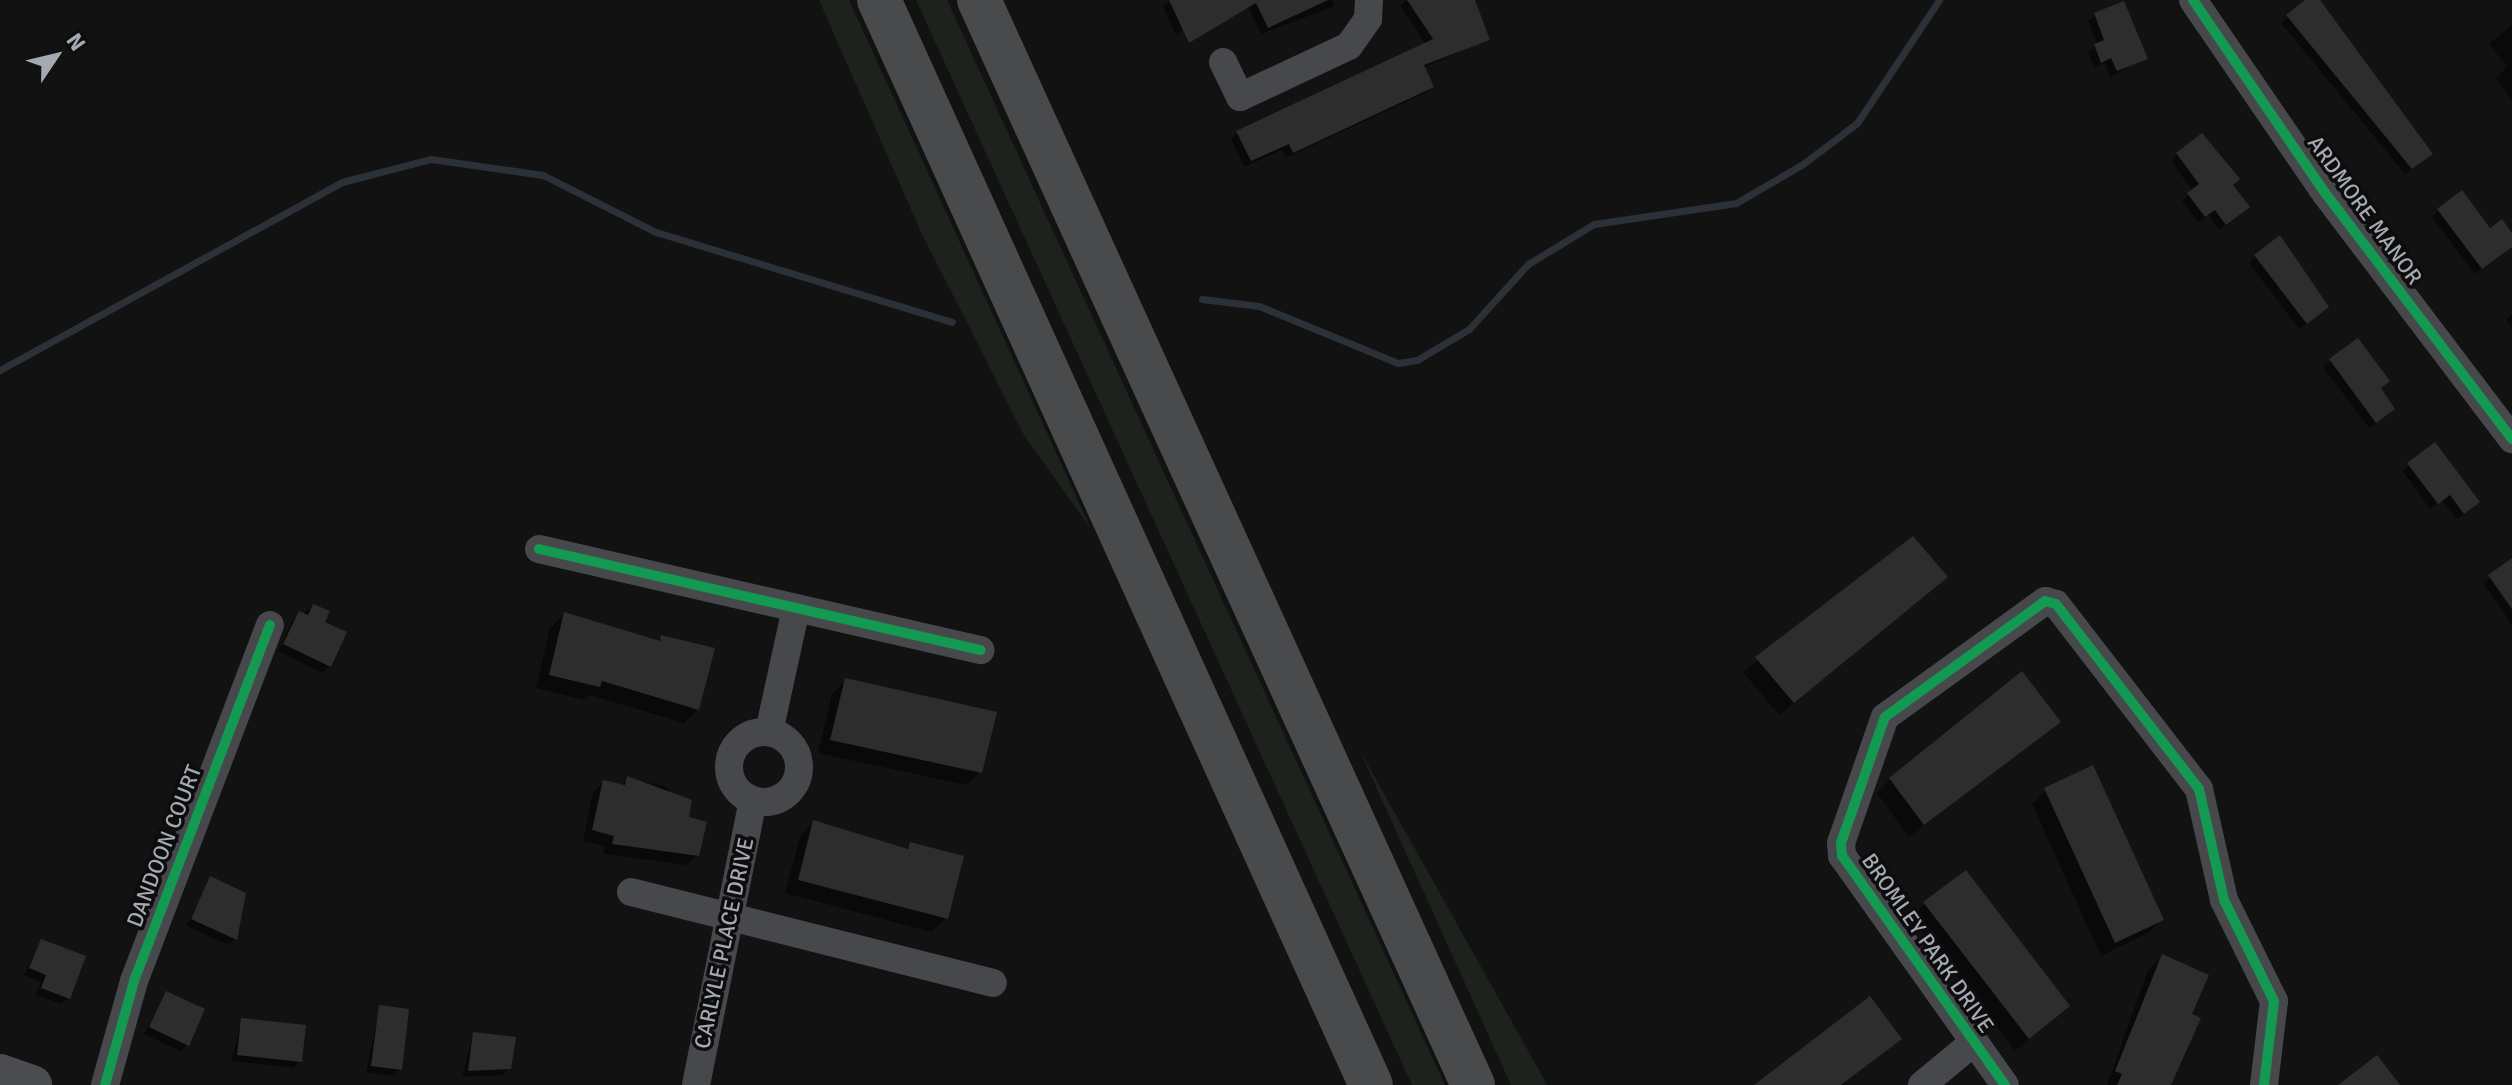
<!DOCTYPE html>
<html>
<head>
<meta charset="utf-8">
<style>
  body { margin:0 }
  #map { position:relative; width:2512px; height:1085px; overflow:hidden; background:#121213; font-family:Signika,sans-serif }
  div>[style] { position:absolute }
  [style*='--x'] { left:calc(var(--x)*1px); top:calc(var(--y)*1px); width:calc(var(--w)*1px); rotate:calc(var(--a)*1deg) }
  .green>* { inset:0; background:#1d221d }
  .shadow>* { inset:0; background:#0007 }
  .stream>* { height:7px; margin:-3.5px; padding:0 3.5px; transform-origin:3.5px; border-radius:3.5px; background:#2b3136 }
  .building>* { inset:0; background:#2d2d2e }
  .street>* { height:28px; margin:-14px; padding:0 14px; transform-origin:14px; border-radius:14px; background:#47484b }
  .street>.ring { margin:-14px; padding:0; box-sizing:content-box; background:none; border:28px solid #47484b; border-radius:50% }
  .secondary>* { height:40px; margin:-20px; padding:0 20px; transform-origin:20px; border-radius:20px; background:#4b4c4f }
  .highway>* { height:44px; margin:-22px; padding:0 22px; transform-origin:22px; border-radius:22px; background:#494a4c }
  .cycleway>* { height:10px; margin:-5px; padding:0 5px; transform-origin:5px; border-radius:5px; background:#139951 }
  span { translate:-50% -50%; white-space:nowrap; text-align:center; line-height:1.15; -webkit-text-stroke:7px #0d0d0e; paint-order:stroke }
  .street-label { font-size:22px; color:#a5a9b2 }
  .north { position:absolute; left:16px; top:16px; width:80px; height:80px; -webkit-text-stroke:6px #0d0d0e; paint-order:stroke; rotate:55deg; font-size:22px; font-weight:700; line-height:32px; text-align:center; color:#a5a9b2 }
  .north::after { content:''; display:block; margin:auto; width:28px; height:36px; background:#a5a9b2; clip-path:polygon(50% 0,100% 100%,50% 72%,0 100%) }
</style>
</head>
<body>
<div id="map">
  <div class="green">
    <div style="clip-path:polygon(819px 0,849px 0,1091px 529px,1024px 435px,921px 232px)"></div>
    <div style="clip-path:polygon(916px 0,947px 0,1445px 1085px,1412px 1085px)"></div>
    <div style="clip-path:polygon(1359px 749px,1545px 1081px,1547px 1085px,1511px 1085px)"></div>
  </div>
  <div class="shadow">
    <div style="clip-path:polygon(1216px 0,1176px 35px,1163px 7px,1170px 1px)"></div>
    <div style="clip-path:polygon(1254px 0,1332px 0,1335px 6px,1261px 34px,1248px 6px)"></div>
    <div style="clip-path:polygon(1406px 0,1461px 0,1488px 39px,1423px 68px,1432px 86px,1425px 93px,1286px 158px,1282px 150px,1244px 167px,1231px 139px,1238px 132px,1426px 44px,1400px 6px)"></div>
    <div style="clip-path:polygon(2308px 0,2317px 0,2424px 160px,2405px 174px,2281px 23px)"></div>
    <div style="clip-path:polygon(2095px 15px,2145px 58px,2110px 77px,2105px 63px,2094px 68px,2088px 52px,2097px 45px,2088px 21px)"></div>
    <div style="clip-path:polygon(2512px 25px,2512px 100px,2495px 78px,2507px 67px,2489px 44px)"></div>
    <div style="clip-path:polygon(2177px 154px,2231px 186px,2241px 214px,2219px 230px,2208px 215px,2198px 222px,2182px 201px,2193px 191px,2171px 161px)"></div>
    <div style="clip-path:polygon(2438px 210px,2489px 230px,2504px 249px,2475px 274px,2432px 217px)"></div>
    <div style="clip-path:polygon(2256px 256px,2320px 314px,2299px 329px,2249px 263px)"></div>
    <div style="clip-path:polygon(2512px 314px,2512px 328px,2506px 320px)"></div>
    <div style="clip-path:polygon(2357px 340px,2386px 415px,2369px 428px,2323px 367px)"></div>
    <div style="clip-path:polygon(2434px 445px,2471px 508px,2457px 519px,2442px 500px,2430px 509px,2402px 471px)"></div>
    <div style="clip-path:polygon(1912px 539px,1932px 590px,1779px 715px,1743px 672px)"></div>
    <div style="clip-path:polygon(2512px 561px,2512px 625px,2483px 583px)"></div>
    <div style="clip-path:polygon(314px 606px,329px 666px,323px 673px,278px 651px,293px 620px)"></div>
    <div style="clip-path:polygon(564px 614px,657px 642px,662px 637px,698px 709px,684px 723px,590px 695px,584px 700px,536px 688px,550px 628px)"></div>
    <div style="clip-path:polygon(846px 680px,980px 772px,966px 785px,818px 753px,832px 694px)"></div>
    <div style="clip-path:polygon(2058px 722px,1909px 837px,1877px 793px,1890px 779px)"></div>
    <div style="clip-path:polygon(628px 778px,667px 787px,698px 855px,687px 865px,603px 854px,605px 846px,583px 841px,593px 792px,604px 782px,621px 786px)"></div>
    <div style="clip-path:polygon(2046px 790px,2161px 920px,2148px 933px,2101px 956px,2032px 804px)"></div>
    <div style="clip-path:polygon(813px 822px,904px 850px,910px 844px,946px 918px,932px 932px,785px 893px,800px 836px)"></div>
    <div style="clip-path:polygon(211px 879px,235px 939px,229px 945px,186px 926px)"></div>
    <div style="clip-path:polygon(1925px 903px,2068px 1006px,2015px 1051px,1911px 917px)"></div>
    <div style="clip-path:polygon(41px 941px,68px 998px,61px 1004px,36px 995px,41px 982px,24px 975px)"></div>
    <div style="clip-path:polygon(2162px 956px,2190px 1015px,2169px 1085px,2107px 1085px,2148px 970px)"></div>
    <div style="clip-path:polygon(167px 993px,187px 1045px,180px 1051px,144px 1034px)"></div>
    <div style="clip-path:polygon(380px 1007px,400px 1069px,393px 1076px,366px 1072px)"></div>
    <div style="clip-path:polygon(242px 1020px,300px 1061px,293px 1068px,231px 1061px)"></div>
    <div style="clip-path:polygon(473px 1034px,509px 1068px,503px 1075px,462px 1077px)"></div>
    <div style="clip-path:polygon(1899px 1039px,1843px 1085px,1758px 1085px)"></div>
  </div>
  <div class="stream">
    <div style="--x:1202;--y:299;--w:57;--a:7"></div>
    <div style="--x:1259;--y:306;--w:150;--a:22.3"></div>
    <div style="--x:1398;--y:363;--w:19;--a:-9"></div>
    <div style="--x:1417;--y:360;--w:61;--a:-30.8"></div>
    <div style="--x:1469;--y:329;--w:88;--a:-47.8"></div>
    <div style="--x:1528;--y:264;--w:77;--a:-31.2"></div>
    <div style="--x:1594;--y:224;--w:144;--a:-8.4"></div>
    <div style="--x:1736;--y:203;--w:78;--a:-30.2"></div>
    <div style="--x:1803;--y:164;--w:68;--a:-37.2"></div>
    <div style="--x:1857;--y:123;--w:148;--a:-56.3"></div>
    <div style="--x:0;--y:370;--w:390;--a:-28.8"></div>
    <div style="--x:342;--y:182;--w:92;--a:-14.5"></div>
    <div style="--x:431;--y:159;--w:113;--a:8.1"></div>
    <div style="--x:543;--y:175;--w:127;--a:26.8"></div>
    <div style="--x:656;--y:232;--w:309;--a:16.9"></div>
  </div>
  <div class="building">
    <div style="clip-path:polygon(1169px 0,1328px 0,1268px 28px,1256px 3px,1189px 43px)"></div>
    <div style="clip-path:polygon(1407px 0,1475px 0,1490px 40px,1424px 65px,1434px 87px,1293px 153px,1289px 144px,1251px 161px,1236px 131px,1433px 39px)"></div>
    <div style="clip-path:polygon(2305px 0,2320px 0,2433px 154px,2412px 169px,2286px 15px)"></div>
    <div style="clip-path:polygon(2124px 1px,2148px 59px,2117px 71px,2111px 58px,2101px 63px,2094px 44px,2104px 40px,2094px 13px)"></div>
    <div style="clip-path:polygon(2202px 133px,2240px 179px,2233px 185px,2250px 207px,2226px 225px,2215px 210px,2205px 217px,2187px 193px,2199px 184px,2176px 153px)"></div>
    <div style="clip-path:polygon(2462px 190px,2490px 228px,2502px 219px,2512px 233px,2512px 247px,2482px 269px,2437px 209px)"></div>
    <div style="clip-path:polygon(2280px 235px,2329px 307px,2307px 324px,2254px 255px)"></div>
    <div style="clip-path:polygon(2358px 338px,2390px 381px,2381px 388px,2395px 409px,2376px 423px,2329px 359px)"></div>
    <div style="clip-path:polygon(2435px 442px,2480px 502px,2464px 514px,2450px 495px,2438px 504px,2407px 463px)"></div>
    <div style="clip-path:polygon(1913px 536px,1948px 577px,1794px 703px,1755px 657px)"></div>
    <div style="clip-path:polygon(2512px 558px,2512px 609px,2488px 575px)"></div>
    <div style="clip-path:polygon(313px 604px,330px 611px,325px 622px,347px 632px,331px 667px,283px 644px,299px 611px,308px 615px)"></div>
    <div style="clip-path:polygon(564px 612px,660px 641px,661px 635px,715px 648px,699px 710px,602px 681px,600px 687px,549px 675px)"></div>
    <div style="clip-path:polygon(2022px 671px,2061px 722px,1924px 825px,1889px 778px)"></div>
    <div style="clip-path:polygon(845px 678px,997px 712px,982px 773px,830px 740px)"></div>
    <div style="clip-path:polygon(2093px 765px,2164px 920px,2115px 943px,2044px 788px)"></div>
    <div style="clip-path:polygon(627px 776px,692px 800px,689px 817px,707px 822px,699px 856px,612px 844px,614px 836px,592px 830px,603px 780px,625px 785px)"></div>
    <div style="clip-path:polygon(813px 820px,908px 849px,910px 842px,964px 856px,948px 919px,798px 880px)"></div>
    <div style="clip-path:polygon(1966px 870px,2070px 1006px,2029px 1039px,1923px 902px)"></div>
    <div style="clip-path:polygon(210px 876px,246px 893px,237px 940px,191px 919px)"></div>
    <div style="clip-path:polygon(41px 939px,86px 956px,70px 999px,41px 988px,46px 975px,29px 968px)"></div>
    <div style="clip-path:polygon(2162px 954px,2209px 975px,2192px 1014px,2201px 1018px,2171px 1085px,2117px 1085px,2122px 1074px,2115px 1071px)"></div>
    <div style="clip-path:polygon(166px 991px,205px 1009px,189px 1046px,149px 1027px)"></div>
    <div style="clip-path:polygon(1870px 996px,1902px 1039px,1841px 1085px,1754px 1085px)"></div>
    <div style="clip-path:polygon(379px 1005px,409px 1009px,402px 1070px,371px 1066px)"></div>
    <div style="clip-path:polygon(241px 1018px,306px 1025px,302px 1062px,237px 1055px)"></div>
    <div style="clip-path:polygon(473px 1032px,516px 1037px,511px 1069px,468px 1071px)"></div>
    <div style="clip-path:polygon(2377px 1055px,2400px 1085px,2338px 1085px)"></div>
  </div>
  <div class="street">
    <div style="--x:2193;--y:0;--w:235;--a:55.6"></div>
    <div style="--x:2326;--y:194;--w:308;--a:52.8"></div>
    <div style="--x:1223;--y:62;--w:39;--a:64"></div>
    <div style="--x:1240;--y:97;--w:120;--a:-25.1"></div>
    <div style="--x:1349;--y:46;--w:33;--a:-55"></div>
    <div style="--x:1368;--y:19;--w:19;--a:-87"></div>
    <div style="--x:539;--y:549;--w:453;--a:12.9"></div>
    <div style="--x:769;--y:732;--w:127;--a:-77.7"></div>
    <div class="ring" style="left:729px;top:732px;width:42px;height:42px"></div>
    <div style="--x:631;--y:892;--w:373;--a:14.1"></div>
    <div style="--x:105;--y:1085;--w:108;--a:-74.4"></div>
    <div style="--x:134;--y:981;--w:381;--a:-69.1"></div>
    <div style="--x:696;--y:1085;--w:290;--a:-78.7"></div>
    <div style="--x:1922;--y:1085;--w:67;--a:-39.6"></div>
    <div style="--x:2005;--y:1085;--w:281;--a:-125.4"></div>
    <div style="--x:1842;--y:856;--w:13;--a:-94"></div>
    <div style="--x:1841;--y:843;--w:133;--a:-70.8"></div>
    <div style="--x:1885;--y:717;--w:198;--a:-35.9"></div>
    <div style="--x:2045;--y:601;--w:11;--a:15"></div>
    <div style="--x:2056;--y:604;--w:234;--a:52.3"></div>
    <div style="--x:2199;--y:789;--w:114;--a:77.3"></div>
    <div style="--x:2224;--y:900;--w:113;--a:63.7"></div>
    <div style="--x:2274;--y:1001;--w:85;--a:96.8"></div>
  </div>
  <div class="secondary">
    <div style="--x:0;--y:1074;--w:34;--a:19"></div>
  </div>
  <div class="highway">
    <div style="--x:879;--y:0;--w:1191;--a:65.61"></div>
    <div style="--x:979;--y:0;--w:1192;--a:65.52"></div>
  </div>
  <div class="cycleway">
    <div style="--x:2193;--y:0;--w:235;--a:55.6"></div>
    <div style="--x:2326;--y:194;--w:308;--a:52.8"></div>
    <div style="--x:539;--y:549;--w:453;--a:12.9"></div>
    <div style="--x:105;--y:1085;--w:108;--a:-74.4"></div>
    <div style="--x:134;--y:981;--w:381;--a:-69.1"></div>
    <div style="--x:2005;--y:1085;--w:281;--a:-125.4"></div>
    <div style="--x:1842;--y:856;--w:13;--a:-94"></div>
    <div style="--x:1841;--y:843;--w:133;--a:-70.8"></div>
    <div style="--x:1885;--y:717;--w:198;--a:-35.9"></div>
    <div style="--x:2045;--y:601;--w:11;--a:15"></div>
    <div style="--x:2056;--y:604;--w:234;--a:52.3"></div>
    <div style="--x:2199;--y:789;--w:114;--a:77.3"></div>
    <div style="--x:2224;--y:900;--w:113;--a:63.7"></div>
    <div style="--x:2274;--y:1001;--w:85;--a:96.8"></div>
  </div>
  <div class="street-label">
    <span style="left:2365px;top:210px;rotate:54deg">ARDMORE MANOR</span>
    <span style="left:164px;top:846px;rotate:-69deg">DANDOON COURT</span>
    <span style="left:724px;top:943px;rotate:-78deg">CARLYLE PLACE DRIVE</span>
    <span style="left:1928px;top:943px;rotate:55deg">BROMLEY PARK DRIVE</span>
  </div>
  <div class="north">N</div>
</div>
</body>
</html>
